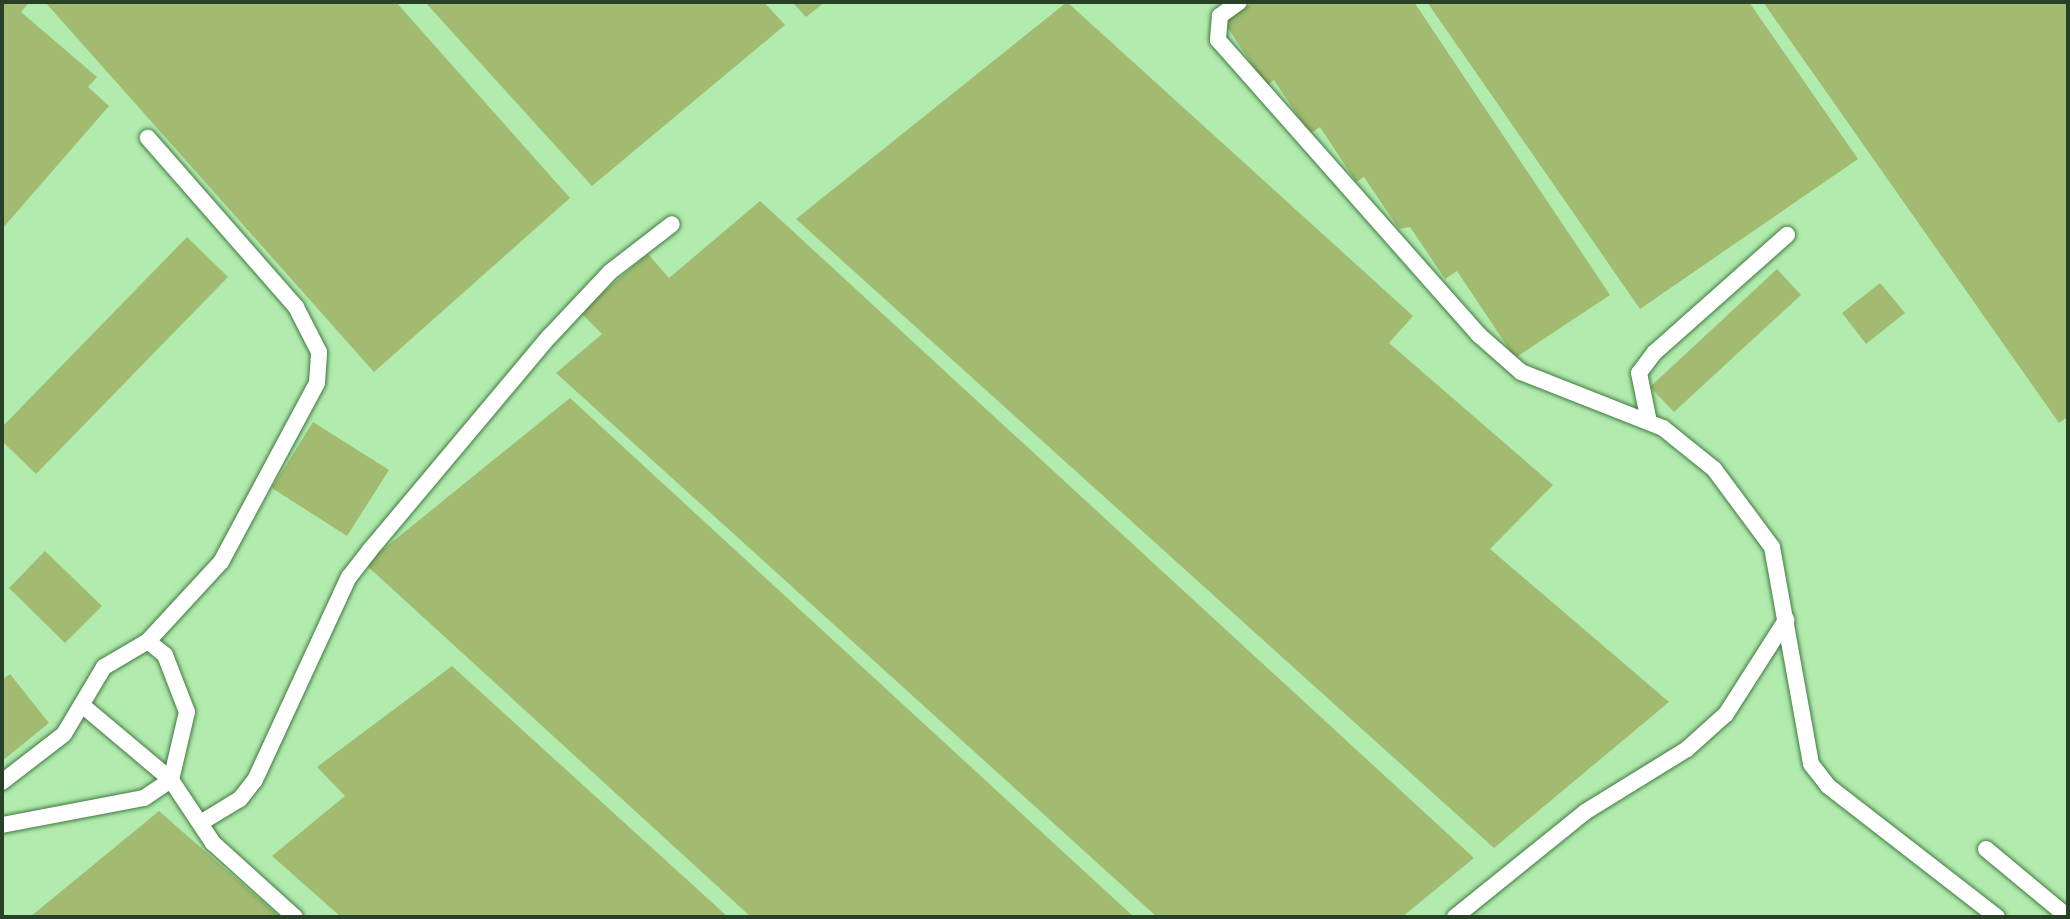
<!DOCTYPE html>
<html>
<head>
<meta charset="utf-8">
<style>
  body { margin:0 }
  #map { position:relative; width:2070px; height:919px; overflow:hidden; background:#b1ecae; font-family:Jost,sans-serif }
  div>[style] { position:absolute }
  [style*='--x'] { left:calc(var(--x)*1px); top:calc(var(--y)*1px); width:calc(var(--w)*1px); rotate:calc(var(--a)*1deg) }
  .building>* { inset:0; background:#a2bb70 }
  .roads { filter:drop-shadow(0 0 2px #417840) drop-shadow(0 0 2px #417840) }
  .lane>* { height:16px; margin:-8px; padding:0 8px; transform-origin:8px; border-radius:8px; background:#fff }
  span { translate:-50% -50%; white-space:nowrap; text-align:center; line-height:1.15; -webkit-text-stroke:6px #f3fff2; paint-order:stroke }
  .frame { position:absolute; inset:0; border:4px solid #284027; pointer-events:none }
</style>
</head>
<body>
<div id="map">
  <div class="building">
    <div style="clip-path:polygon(2px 2px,28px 4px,21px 12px,97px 77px,88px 87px,109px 106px,2px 229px)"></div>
    <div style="clip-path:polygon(45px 2px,396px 2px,570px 198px,374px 372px)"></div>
    <div style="clip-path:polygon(425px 2px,764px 2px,785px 25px,592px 186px)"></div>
    <div style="clip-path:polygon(792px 2px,825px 2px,806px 17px)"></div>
    <div style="clip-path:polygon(1067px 2px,1413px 316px,1389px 343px,1553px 485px,1490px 549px,1669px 702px,1494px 848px,796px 219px)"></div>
    <div style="clip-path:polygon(1254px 2px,1414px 2px,1610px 295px,1515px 358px,1457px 271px,1445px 279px,1410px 227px,1399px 229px,1364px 177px,1356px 182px,1320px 127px,1310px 134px,1274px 80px,1266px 86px,1224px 22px)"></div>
    <div style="clip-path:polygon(1427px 2px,1749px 2px,1858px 159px,1640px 309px)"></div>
    <div style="clip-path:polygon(1763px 2px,2068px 2px,2068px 417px,2059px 423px)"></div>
    <div style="clip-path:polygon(760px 201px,1474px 858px,1402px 917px,1157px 917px,556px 373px,602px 334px,580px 312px,648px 254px,669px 278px)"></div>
    <div style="clip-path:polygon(187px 237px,228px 277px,36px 474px,2px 441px,2px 427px)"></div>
    <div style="clip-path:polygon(1777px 269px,1801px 295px,1674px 412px,1650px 387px)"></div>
    <div style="clip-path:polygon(1880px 283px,1905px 313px,1866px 344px,1842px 313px)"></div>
    <div style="clip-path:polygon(570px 398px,1134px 917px,751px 917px,365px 564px)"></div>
    <div style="clip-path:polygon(313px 422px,389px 470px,347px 536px,272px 488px)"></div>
    <div style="clip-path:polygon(45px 551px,102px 606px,65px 643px,9px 588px)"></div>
    <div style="clip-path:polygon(452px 666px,728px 917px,341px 917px,272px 856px,345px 796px,317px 767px)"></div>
    <div style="clip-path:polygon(10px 674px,49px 723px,2px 761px,2px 680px)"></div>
    <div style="clip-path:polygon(159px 811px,280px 917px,30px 917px)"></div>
  </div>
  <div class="roads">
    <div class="lane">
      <div style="--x:1239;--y:2;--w:24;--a:144"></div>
      <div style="--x:1220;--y:16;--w:24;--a:95"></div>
      <div style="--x:1218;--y:40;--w:394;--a:48.5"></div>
      <div style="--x:1479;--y:335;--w:56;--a:41.4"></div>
      <div style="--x:1521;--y:372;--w:153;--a:21.5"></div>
      <div style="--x:1663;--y:428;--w:65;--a:38.8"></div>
      <div style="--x:1714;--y:469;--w:97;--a:53.4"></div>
      <div style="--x:1772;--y:547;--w:220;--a:79.8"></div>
      <div style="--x:1811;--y:764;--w:28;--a:52"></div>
      <div style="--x:1828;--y:786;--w:214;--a:37.8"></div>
      <div style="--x:1649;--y:422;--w:50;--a:-101.5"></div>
      <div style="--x:1639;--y:373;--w:25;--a:-53"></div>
      <div style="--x:1654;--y:353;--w:178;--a:-41.6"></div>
      <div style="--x:82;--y:705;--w:116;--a:40.1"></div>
      <div style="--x:171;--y:780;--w:70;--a:-76.8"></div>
      <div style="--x:187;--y:712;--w:61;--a:-111.1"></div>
      <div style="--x:165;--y:655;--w:22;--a:-141"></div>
      <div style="--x:148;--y:641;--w:108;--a:-47.3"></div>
      <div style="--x:221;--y:562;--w:203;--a:-61.8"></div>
      <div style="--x:317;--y:383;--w:31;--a:-86"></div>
      <div style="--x:319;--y:352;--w:51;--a:-117.1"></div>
      <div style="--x:296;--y:307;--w:225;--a:-131.2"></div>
      <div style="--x:2;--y:782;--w:78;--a:-37.7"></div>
      <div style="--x:64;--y:734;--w:78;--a:-59.2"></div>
      <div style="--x:104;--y:667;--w:51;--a:-30.6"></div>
      <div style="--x:202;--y:822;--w:44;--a:-31.2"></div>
      <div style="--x:240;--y:799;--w:24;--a:-52"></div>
      <div style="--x:255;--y:780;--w:224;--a:-65.2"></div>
      <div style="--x:349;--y:577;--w:34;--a:-52"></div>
      <div style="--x:370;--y:550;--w:278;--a:-50"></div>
      <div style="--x:549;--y:337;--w:89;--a:-46.8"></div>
      <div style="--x:610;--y:272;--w:78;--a:-37.7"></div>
      <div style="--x:2;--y:825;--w:145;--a:-10.8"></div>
      <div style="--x:144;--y:798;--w:32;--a:-34"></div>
      <div style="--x:171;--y:780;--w:76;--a:56.3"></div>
      <div style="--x:213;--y:843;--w:110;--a:42.1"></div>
      <div style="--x:1986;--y:849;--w:107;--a:39.7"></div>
      <div style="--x:1455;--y:917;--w:167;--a:-38.9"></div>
      <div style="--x:1585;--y:812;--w:120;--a:-31.7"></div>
      <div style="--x:1687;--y:749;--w:52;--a:-41.9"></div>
      <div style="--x:1726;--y:714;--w:112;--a:-57.4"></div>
    </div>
  </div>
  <div class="frame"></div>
</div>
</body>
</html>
